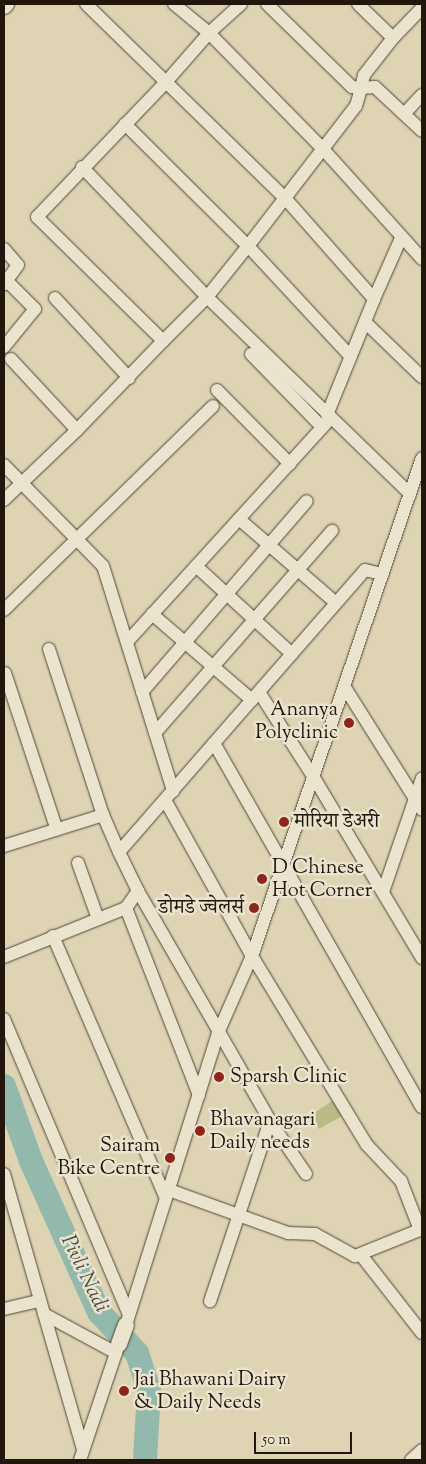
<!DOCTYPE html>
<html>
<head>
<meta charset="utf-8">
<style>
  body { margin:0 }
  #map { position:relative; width:426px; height:1464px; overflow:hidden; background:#ded4b4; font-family:"Sorts Mill Goudy","Noto Serif Devanagari",serif }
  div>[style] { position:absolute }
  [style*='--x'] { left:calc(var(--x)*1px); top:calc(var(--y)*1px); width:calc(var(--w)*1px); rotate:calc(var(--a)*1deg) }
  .green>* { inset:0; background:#b9bb87 }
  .river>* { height:24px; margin:-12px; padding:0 12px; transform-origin:12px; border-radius:12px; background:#93b8ac }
  .roads { filter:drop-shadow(0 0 1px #514637) drop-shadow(0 0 1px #514637) }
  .minor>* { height:12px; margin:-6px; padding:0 6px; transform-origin:6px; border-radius:6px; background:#eae3ce }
  .tertiary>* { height:16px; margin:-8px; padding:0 8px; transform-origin:8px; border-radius:8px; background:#eae3ce }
  .dots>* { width:14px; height:14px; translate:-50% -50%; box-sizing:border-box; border:2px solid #eae3ce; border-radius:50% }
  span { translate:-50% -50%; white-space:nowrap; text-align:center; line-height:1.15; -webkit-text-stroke:5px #eae3ce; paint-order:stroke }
  .poi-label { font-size:20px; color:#22160d }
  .right { translate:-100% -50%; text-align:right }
  .left { translate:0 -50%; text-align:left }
  .water-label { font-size:21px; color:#4a4f45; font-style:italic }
  .frame { position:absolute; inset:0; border:5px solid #22160d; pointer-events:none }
  .scale { position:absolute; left:254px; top:1432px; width:98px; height:22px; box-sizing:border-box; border:2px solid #22160d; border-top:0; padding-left:6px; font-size:15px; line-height:18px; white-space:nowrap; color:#22160d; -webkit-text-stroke:4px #eae3ce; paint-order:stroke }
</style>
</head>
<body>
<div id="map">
  <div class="green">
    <div style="clip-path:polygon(335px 1099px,344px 1115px,319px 1129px,311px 1115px)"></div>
  </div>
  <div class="river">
    <div style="--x:4;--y:1086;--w:80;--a:70.2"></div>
    <div style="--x:31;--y:1161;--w:166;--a:65.8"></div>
    <div style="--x:99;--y:1312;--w:56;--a:47.2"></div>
    <div style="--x:137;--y:1353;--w:39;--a:72"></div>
    <div style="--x:149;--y:1390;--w:70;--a:93.3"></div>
  </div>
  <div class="roads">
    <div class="minor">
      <div style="--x:86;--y:4;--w:278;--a:44.3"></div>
      <div style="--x:285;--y:198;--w:135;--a:48.6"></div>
      <div style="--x:374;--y:299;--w:67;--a:-66.1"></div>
      <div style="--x:174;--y:4;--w:45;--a:39.6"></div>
      <div style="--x:209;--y:33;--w:163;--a:45.5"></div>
      <div style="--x:323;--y:149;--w:148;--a:48"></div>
      <div style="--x:241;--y:4;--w:43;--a:137.8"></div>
      <div style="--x:209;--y:33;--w:64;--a:131.2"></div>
      <div style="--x:167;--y:81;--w:188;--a:133.7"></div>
      <div style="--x:37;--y:217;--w:177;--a:44.5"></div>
      <div style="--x:163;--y:341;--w:62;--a:-45"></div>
      <div style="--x:207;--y:297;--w:65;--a:-51.2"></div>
      <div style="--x:248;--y:246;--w:177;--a:-52.4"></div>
      <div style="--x:356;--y:106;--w:19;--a:-74"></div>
      <div style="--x:361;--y:88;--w:14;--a:-4"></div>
      <div style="--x:375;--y:87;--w:64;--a:43.1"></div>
      <div style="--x:267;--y:4;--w:119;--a:44.3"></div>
      <div style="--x:352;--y:87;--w:9;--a:6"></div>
      <div style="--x:361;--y:88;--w:13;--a:-77"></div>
      <div style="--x:364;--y:75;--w:47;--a:-51.9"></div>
      <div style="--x:393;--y:38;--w:42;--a:-46"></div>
      <div style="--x:358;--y:4;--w:49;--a:44.2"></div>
      <div style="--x:404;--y:114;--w:26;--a:-47"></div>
      <div style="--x:125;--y:124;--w:173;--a:44.8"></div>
      <div style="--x:248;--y:246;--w:151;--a:47.1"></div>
      <div style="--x:82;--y:167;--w:180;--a:46.1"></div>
      <div style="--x:207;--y:297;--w:283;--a:44.1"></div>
      <div style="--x:4;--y:249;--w:21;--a:49"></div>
      <div style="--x:18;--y:265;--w:24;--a:126"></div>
      <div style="--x:55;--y:298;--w:109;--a:47.2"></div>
      <div style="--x:365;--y:322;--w:79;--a:44"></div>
      <div style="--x:4;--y:347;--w:49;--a:-50.8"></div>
      <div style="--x:35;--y:309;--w:40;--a:-135"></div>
      <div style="--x:251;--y:354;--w:102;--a:45.8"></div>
      <div style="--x:11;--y:359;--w:97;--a:47.1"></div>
      <div style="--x:217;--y:390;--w:104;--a:45.4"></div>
      <div style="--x:327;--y:415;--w:125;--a:-67.9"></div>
      <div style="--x:4;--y:465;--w:141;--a:45.6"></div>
      <div style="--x:103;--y:566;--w:236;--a:72.7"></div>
      <div style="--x:4;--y:500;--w:101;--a:-43.8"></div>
      <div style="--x:77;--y:430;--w:124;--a:-46"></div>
      <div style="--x:239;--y:519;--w:128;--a:40.9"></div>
      <div style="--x:196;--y:566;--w:130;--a:42.5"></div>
      <div style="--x:4;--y:610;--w:292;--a:-44.3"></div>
      <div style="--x:152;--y:614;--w:132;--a:40.7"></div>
      <div style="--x:127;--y:642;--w:303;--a:-47.7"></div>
      <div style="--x:49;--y:649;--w:175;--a:72"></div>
      <div style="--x:103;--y:815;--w:40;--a:66.6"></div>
      <div style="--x:5;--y:673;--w:165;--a:71.7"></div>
      <div style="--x:344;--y:686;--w:146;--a:57.8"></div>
      <div style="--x:142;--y:692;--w:252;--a:-49.2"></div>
      <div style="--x:259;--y:692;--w:100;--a:57.3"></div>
      <div style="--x:313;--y:776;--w:212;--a:59.1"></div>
      <div style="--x:155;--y:733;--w:269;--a:-48.8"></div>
      <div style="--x:214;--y:743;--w:419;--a:60.3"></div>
      <div style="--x:165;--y:800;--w:179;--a:60.9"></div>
      <div style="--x:252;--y:956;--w:221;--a:58.7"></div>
      <div style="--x:367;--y:1145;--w:50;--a:46.6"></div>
      <div style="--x:401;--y:1181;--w:53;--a:68.8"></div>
      <div style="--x:4;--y:846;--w:104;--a:-17.4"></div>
      <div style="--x:78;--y:863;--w:59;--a:70.3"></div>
      <div style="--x:138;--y:891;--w:265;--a:60.1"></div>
      <div style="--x:270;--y:1121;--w:190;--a:108.4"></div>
      <div style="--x:383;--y:892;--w:120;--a:-71.1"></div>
      <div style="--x:126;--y:908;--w:21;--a:-55"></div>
      <div style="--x:138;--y:891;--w:43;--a:-116"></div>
      <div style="--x:119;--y:852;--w:374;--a:-48.9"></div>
      <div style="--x:365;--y:570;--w:18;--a:13"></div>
      <div style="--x:53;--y:936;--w:285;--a:66.7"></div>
      <div style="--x:4;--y:957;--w:131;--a:-21.9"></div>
      <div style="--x:126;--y:908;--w:201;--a:68.7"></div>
      <div style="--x:4;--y:1019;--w:321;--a:67.1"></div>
      <div style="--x:270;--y:1121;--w:64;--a:55.8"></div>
      <div style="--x:4;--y:1174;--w:286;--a:74"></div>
      <div style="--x:169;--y:1190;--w:127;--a:19.9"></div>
      <div style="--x:288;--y:1233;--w:27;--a:2"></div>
      <div style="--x:315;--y:1234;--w:46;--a:28.8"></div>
      <div style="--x:355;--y:1256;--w:72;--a:-21.9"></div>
      <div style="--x:361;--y:1255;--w:99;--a:52"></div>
      <div style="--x:4;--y:1309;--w:37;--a:-13"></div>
      <div style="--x:44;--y:1314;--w:82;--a:28.4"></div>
      <div style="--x:126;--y:1325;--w:306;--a:-72.5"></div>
      <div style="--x:218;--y:1033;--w:84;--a:-66.2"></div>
      <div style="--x:252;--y:956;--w:526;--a:-71.15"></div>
      <div style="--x:80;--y:1460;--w:122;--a:-71.4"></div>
      <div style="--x:411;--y:1460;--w:15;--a:-42"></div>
    </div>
    <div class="tertiary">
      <div style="--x:4;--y:6;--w:3;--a:-45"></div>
      <div style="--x:119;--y:1344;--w:20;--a:-70"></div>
    </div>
  </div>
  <div class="dots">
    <div style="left:349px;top:723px;background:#8f2418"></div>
    <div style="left:284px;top:822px;background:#8f2418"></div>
    <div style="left:262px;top:879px;background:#8f2418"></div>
    <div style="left:254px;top:908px;background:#8f2418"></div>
    <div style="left:219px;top:1077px;background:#8f2418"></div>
    <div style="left:200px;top:1131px;background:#8f2418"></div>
    <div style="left:170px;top:1158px;background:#8f2418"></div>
    <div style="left:124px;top:1391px;background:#8f2418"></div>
  </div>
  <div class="poi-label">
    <span class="right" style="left:338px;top:722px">Ananya<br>Polyclinic</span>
    <span class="left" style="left:294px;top:822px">मोरिया डेअरी</span>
    <span class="left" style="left:272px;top:880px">D Chinese<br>Hot Corner</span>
    <span class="right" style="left:244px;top:908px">डोमडे ज्वेलर्स</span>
    <span class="left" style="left:230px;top:1077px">Sparsh Clinic</span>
    <span class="left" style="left:210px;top:1132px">Bhavanagari<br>Daily needs</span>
    <span class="right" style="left:160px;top:1158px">Sairam<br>Bike Centre</span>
    <span class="left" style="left:134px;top:1392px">Jai Bhawani Dairy<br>&amp; Daily Needs</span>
  </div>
  <div class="water-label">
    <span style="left:84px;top:1274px;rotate:64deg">Pivli Nadi</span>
  </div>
  <div class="frame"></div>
  <div class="scale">50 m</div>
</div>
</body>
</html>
